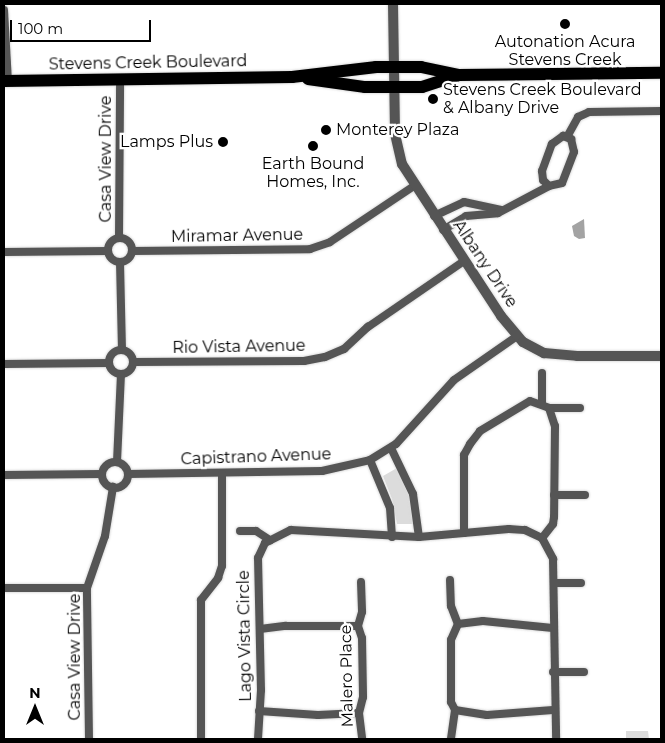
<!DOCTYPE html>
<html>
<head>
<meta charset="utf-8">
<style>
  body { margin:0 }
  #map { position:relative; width:665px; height:743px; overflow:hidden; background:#fff; font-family:Montserrat,sans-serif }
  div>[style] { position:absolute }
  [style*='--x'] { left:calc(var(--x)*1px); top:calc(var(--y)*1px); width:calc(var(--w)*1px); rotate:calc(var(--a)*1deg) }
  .green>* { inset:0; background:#dcdcdc }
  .water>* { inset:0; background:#a3a3a3 }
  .roads { filter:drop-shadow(0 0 1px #dbdbdb) drop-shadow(0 0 1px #dbdbdb) }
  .minor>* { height:8px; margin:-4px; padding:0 4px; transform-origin:4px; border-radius:4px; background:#555 }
  .minor>.ring { margin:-4px; padding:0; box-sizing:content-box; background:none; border:8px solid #555; border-radius:50% }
  .tertiary>* { height:10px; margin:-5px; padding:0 5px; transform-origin:5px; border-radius:5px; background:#555 }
  .primary>* { height:12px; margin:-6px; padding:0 6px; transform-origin:6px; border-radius:6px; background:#000 }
  .dots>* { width:14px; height:14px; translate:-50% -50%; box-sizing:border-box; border:2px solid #fff; border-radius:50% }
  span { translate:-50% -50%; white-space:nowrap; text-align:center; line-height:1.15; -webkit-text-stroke:4.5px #fff; paint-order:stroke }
  .poi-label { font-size:16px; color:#000 }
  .left { translate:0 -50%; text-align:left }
  .right { translate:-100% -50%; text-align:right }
  .street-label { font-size:16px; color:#000 }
  .frame { position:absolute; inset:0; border:5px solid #000; pointer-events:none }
  .north { position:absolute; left:10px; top:683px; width:50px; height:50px; -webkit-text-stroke:4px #fff; paint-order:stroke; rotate:0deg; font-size:14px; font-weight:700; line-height:20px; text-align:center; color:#000 }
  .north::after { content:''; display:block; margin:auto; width:18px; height:22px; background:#000; clip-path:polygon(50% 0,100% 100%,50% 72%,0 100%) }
  .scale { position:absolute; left:10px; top:20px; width:141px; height:22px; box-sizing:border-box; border:2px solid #000; border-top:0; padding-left:6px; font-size:15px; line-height:18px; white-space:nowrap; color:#000; -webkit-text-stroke:4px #fff; paint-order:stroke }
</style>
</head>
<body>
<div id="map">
  <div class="green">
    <div style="clip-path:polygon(397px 468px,409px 496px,413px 524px,397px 524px,392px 499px,383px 476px)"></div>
    <div style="clip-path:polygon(626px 731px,648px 731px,649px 739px,626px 739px)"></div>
  </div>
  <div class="water">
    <div style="clip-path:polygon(584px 219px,585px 238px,579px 239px,574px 236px,572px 226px)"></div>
  </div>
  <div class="roads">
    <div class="minor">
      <div style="--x:4;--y:10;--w:71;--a:86.8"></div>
      <div style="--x:563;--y:136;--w:9;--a:21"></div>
      <div style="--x:571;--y:139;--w:13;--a:77"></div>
      <div style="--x:574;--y:152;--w:33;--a:111"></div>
      <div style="--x:562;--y:183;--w:13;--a:167"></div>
      <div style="--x:549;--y:186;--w:8;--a:-135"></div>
      <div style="--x:543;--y:180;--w:9;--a:-96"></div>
      <div style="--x:542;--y:171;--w:29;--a:-70"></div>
      <div style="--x:552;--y:144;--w:14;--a:-36"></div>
      <div style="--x:567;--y:137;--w:23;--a:-61"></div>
      <div style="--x:578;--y:117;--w:12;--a:-24"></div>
      <div style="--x:589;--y:112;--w:72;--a:-0.8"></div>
      <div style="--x:434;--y:216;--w:33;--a:-25"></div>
      <div style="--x:464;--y:202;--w:38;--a:12"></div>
      <div style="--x:443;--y:230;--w:27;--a:-31"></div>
      <div style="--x:466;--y:216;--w:32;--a:-5"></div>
      <div style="--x:498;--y:213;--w:58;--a:-27.9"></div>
      <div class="ring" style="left:108px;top:238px;width:16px;height:16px"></div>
      <div style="--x:119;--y:238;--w:158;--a:-89.6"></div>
      <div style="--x:132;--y:251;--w:178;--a:-0.6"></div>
      <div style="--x:310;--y:249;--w:21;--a:-19"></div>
      <div style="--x:330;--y:242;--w:101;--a:-33.7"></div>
      <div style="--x:4;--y:252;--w:104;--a:-0.6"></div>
      <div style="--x:120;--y:262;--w:88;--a:88.7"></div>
      <div class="ring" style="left:109px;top:350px;width:16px;height:16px"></div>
      <div style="--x:133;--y:362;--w:171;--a:-0.3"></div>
      <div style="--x:304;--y:361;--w:21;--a:-11"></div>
      <div style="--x:325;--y:357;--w:21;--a:-23"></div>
      <div style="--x:344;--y:349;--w:33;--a:-43"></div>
      <div style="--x:368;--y:327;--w:116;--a:-34.5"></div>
      <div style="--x:4;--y:364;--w:105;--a:-0.5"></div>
      <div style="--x:542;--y:373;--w:30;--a:90"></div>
      <div style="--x:549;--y:408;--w:31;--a:0"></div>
      <div style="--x:391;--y:448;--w:51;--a:64.4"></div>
      <div style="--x:413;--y:494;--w:43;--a:82.1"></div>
      <div style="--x:370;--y:460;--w:52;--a:67.4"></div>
      <div style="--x:390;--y:508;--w:29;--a:86"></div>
      <div style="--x:117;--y:462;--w:88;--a:-87.4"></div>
      <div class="ring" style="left:102px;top:462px;width:18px;height:18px"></div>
      <div style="--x:128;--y:474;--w:194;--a:-0.9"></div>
      <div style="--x:322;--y:471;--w:49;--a:-12.9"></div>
      <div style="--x:370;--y:460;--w:31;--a:-32"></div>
      <div style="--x:396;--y:444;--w:86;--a:-47.8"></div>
      <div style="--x:454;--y:380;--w:77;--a:-34.9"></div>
      <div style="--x:4;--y:475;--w:98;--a:-0.6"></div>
      <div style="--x:554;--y:495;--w:31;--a:0"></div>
      <div style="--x:240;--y:531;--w:16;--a:0"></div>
      <div style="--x:256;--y:531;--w:17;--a:33"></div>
      <div style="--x:464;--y:533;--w:78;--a:-90"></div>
      <div style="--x:464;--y:455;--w:13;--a:-61"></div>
      <div style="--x:470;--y:444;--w:16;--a:-52"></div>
      <div style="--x:480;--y:431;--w:58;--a:-31"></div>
      <div style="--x:530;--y:401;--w:20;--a:20"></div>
      <div style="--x:549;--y:408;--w:19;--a:72"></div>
      <div style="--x:555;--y:426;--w:91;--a:90.6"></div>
      <div style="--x:554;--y:517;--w:7;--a:98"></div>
      <div style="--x:553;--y:524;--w:18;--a:128"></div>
      <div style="--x:450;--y:580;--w:26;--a:88"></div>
      <div style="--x:451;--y:606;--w:19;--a:69"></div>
      <div style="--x:458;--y:624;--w:17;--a:114"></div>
      <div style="--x:451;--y:640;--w:62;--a:90"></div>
      <div style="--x:451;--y:702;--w:9;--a:63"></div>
      <div style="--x:455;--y:710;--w:29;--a:98"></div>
      <div style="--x:361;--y:582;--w:30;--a:88"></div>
      <div style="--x:362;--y:612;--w:15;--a:106"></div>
      <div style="--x:358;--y:626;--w:13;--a:72"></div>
      <div style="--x:362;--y:638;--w:59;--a:89"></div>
      <div style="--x:363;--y:697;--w:16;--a:104"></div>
      <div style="--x:359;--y:713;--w:26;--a:83"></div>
      <div style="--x:554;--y:583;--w:27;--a:0"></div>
      <div style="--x:4;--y:588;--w:83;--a:0"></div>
      <div style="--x:458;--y:624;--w:25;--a:-7"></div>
      <div style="--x:483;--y:621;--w:70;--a:5.7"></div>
      <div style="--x:260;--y:629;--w:26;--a:-7"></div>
      <div style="--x:286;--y:626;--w:72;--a:0"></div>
      <div style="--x:553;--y:672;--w:31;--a:0"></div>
      <div style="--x:455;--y:710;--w:32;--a:9"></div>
      <div style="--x:487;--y:715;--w:66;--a:-4.3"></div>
      <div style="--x:259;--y:711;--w:59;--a:3.9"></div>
      <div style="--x:318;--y:715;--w:41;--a:-2.8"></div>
      <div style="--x:89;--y:739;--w:151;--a:-90.8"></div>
      <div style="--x:87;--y:588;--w:55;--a:-70.9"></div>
      <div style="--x:105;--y:536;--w:50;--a:-80.7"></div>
      <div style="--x:201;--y:739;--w:139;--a:-90"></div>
      <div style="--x:201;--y:600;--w:28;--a:-52"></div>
      <div style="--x:218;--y:578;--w:13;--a:-72"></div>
      <div style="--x:222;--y:566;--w:92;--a:-90"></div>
      <div style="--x:258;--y:739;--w:49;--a:-86.5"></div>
      <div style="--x:261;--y:690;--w:132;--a:-91.3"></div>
      <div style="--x:258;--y:558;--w:17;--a:-65"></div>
      <div style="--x:265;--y:543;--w:29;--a:-27"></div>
      <div style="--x:291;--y:530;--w:128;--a:3.1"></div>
      <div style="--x:419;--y:537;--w:90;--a:-5.1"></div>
      <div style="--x:509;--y:529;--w:16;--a:4"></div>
      <div style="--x:525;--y:530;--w:19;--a:25"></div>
      <div style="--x:542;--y:538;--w:24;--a:62"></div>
      <div style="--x:553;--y:559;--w:180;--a:89"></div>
    </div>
    <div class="tertiary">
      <div style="--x:393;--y:4;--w:130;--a:89.1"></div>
      <div style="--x:395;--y:134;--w:31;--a:77"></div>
      <div style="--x:402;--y:164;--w:181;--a:56.9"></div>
      <div style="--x:501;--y:316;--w:34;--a:50"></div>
      <div style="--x:523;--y:342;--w:24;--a:28"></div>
      <div style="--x:544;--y:353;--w:33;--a:5"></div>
      <div style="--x:577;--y:356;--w:84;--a:0"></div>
    </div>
    <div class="primary">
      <div style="--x:308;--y:79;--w:58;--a:8"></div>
      <div style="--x:365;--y:87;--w:57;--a:0"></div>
      <div style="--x:422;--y:87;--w:38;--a:-18"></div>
      <div style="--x:4;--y:81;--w:288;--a:-0.8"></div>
      <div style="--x:292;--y:77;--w:85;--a:-6.8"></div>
      <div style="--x:376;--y:67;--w:45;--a:0"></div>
      <div style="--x:421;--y:67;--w:38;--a:12"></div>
      <div style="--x:458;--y:75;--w:203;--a:-0.6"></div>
    </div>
  </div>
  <div class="dots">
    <div style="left:565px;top:24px;background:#000"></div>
    <div style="left:433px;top:99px;background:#000"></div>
    <div style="left:326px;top:130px;background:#000"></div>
    <div style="left:223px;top:142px;background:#000"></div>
    <div style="left:313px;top:146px;background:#000"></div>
  </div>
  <div class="poi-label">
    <span style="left:565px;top:51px">Autonation Acura<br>Stevens Creek</span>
    <span class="left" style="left:443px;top:99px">Stevens Creek Boulevard<br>&amp; Albany Drive</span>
    <span class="left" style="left:336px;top:130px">Monterey Plaza</span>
    <span class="right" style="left:213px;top:142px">Lamps Plus</span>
    <span style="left:313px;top:173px">Earth Bound<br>Homes, Inc.</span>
  </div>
  <div class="street-label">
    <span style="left:148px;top:63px;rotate:-1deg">Stevens Creek Boulevard</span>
    <span style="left:106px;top:159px;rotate:-90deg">Casa View Drive</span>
    <span style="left:237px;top:236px;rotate:-1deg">Miramar Avenue</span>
    <span style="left:485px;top:264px;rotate:56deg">Albany Drive</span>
    <span style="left:239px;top:347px;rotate:-1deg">Rio Vista Avenue</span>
    <span style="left:256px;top:457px;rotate:-2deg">Capistrano Avenue</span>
    <span style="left:245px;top:636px;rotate:-91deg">Lago Vista Circle</span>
    <span style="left:75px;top:657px;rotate:-90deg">Casa View Drive</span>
    <span style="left:347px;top:676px;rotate:-91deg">Malero Place</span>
  </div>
  <div class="frame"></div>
  <div class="north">N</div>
  <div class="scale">100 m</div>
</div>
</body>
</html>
